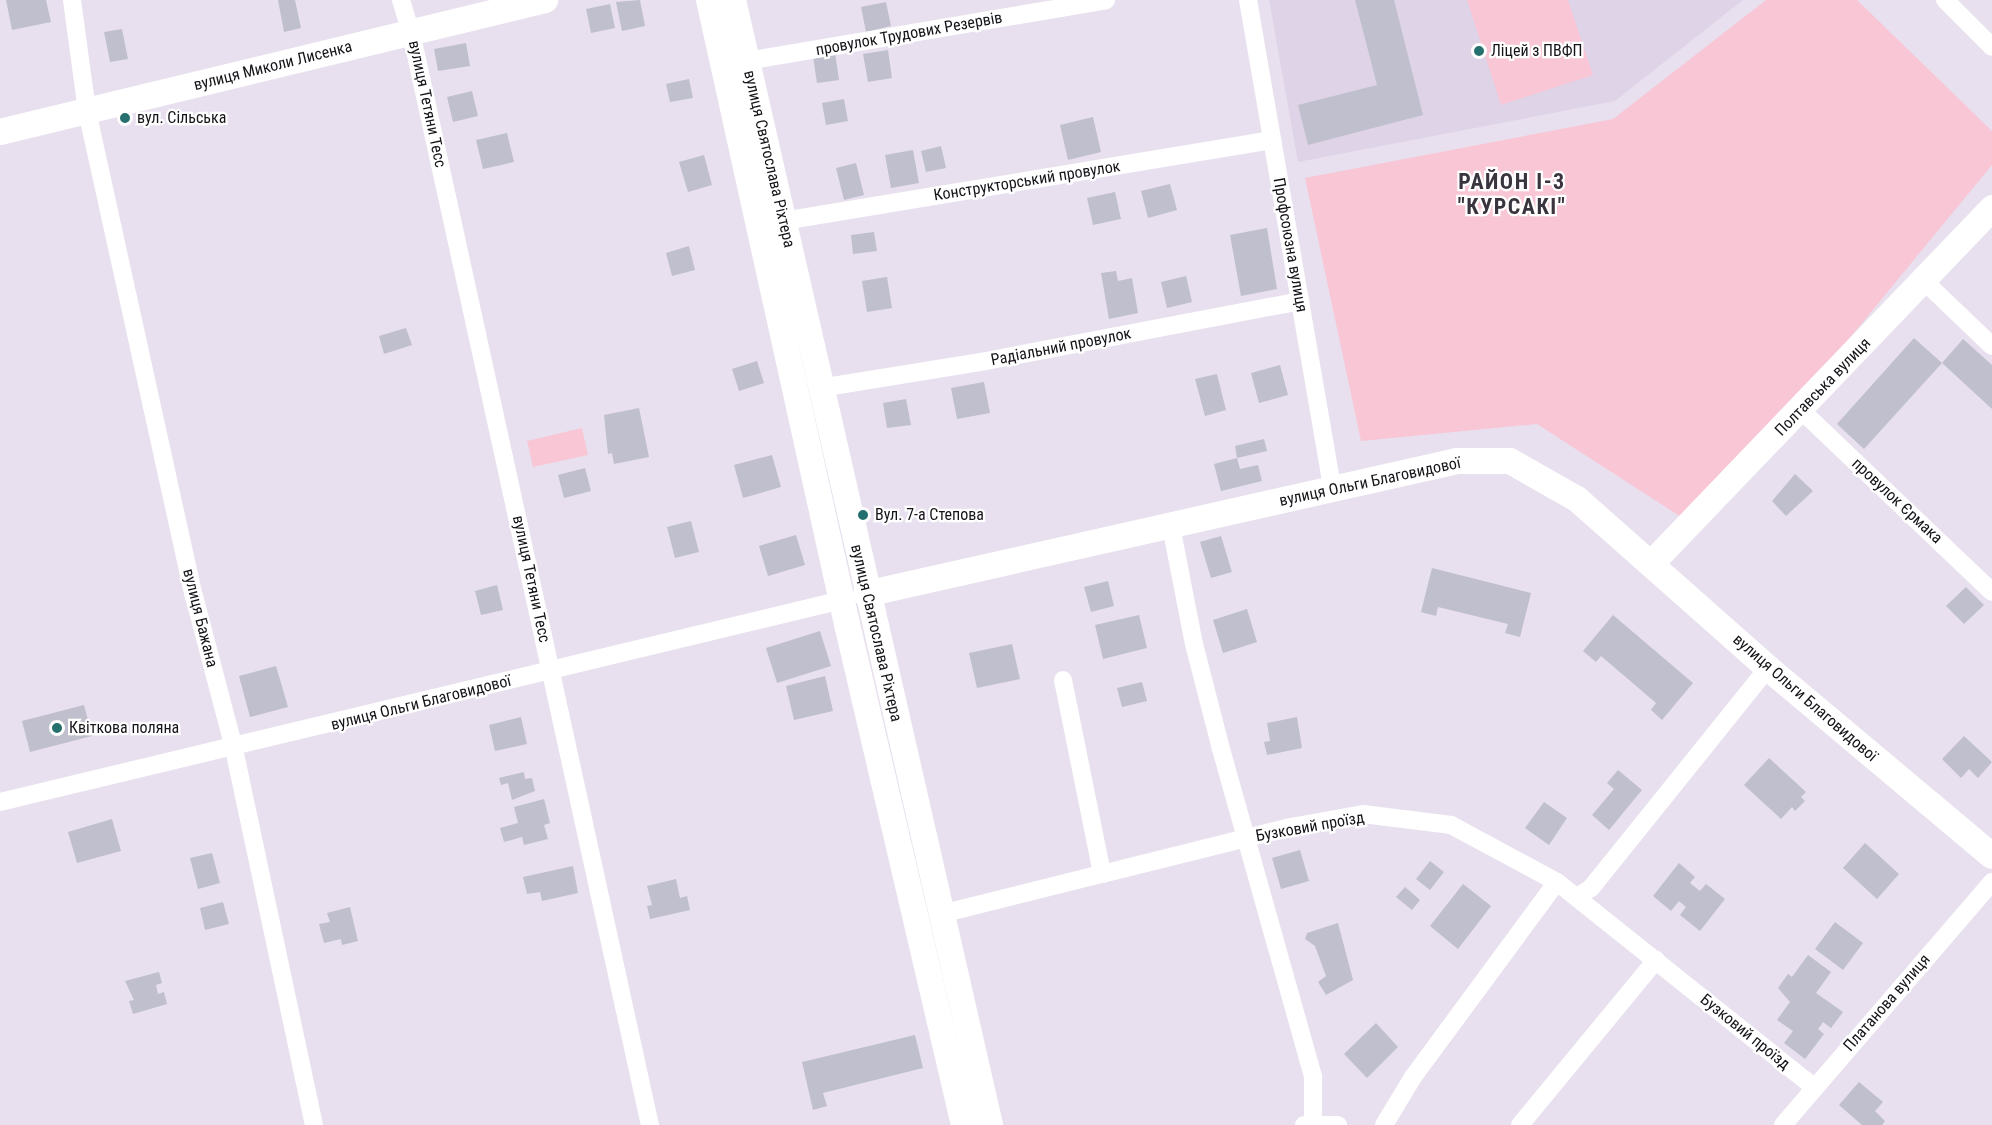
<!DOCTYPE html>
<html>
<head>
<meta charset="utf-8">
<style>
  body { margin:0 }
  #map { position:relative; width:1992px; height:1125px; overflow:hidden; background:#e8e0ee; font-family:"Roboto Condensed",sans-serif }
  div>[style] { position:absolute }
  [style*='--x'] { left:calc(var(--x)*1px); top:calc(var(--y)*1px); width:calc(var(--w)*1px); rotate:calc(var(--a)*1deg) }
  .built>* { inset:0; background:#dfd3e8 }
  .green>* { inset:0; background:#f8c6d5 }
  .building>* { inset:0; background:#bfbfcd }
  .street>* { height:18px; margin:-9px; padding:0 9px; transform-origin:9px; border-radius:9px; background:#fff }
  .secondary>* { height:26px; margin:-13px; padding:0 13px; transform-origin:13px; border-radius:13px; background:#fff }
  .dots>* { width:16px; height:16px; translate:-50% -50%; box-sizing:border-box; border:3px solid #fff; border-radius:50% }
  span { translate:-50% -50%; white-space:nowrap; text-align:center; line-height:1.15; -webkit-text-stroke:4.5px #fff; paint-order:stroke }
  .street-label { font-size:16px; color:#161318 }
  .poi-label { font-size:16px; color:#161318 }
  .left { translate:0 -50%; text-align:left }
  .district-label { font-size:22px; color:#3a343e; font-weight:700; letter-spacing:1.5px }
</style>
</head>
<body>
<div id="map">
  <div class="built">
    <div style="clip-path:polygon(1269px 0,1743px 0,1615px 101px,1298px 162px)"></div>
  </div>
  <div class="green">
    <div style="clip-path:polygon(1467px 0,1568px 0,1593px 75px,1501px 105px)"></div>
    <div style="clip-path:polygon(1766px 0,1857px 0,1992px 131px,1992px 165px,1695px 526px,1537px 424px,1361px 441px,1305px 178px,1613px 119px)"></div>
    <div style="clip-path:polygon(582px 428px,588px 455px,533px 467px,527px 441px)"></div>
  </div>
  <div class="building">
    <div style="clip-path:polygon(6px 0,46px 0,51px 22px,12px 30px)"></div>
    <div style="clip-path:polygon(278px 0,295px 0,301px 28px,284px 32px)"></div>
    <div style="clip-path:polygon(640px 0,645px 26px,622px 31px,616px 2px)"></div>
    <div style="clip-path:polygon(1355px 0,1394px 0,1423px 115px,1308px 145px,1298px 105px,1377px 85px)"></div>
    <div style="clip-path:polygon(886px 2px,891px 26px,866px 32px,861px 7px)"></div>
    <div style="clip-path:polygon(610px 4px,615px 28px,591px 33px,586px 9px)"></div>
    <div style="clip-path:polygon(122px 29px,128px 59px,110px 62px,104px 32px)"></div>
    <div style="clip-path:polygon(466px 43px,470px 66px,438px 71px,434px 49px)"></div>
    <div style="clip-path:polygon(888px 50px,892px 78px,868px 82px,863px 54px)"></div>
    <div style="clip-path:polygon(835px 52px,839px 80px,817px 83px,813px 56px)"></div>
    <div style="clip-path:polygon(689px 79px,693px 98px,670px 102px,666px 84px)"></div>
    <div style="clip-path:polygon(472px 91px,478px 116px,453px 122px,447px 97px)"></div>
    <div style="clip-path:polygon(844px 99px,848px 121px,826px 125px,822px 103px)"></div>
    <div style="clip-path:polygon(1093px 117px,1101px 152px,1068px 160px,1060px 125px)"></div>
    <div style="clip-path:polygon(507px 133px,514px 162px,483px 169px,476px 140px)"></div>
    <div style="clip-path:polygon(941px 146px,946px 168px,926px 172px,921px 151px)"></div>
    <div style="clip-path:polygon(913px 150px,919px 183px,891px 188px,885px 155px)"></div>
    <div style="clip-path:polygon(704px 155px,712px 185px,688px 192px,679px 162px)"></div>
    <div style="clip-path:polygon(856px 163px,864px 195px,844px 200px,836px 168px)"></div>
    <div style="clip-path:polygon(1170px 184px,1177px 210px,1148px 218px,1141px 191px)"></div>
    <div style="clip-path:polygon(1115px 192px,1121px 219px,1093px 225px,1087px 198px)"></div>
    <div style="clip-path:polygon(1267px 228px,1277px 289px,1241px 296px,1230px 235px)"></div>
    <div style="clip-path:polygon(874px 232px,877px 251px,853px 254px,851px 235px)"></div>
    <div style="clip-path:polygon(689px 246px,695px 270px,672px 276px,666px 253px)"></div>
    <div style="clip-path:polygon(1116px 271px,1118px 281px,1132px 278px,1138px 313px,1109px 319px,1101px 273px)"></div>
    <div style="clip-path:polygon(1186px 276px,1192px 302px,1167px 308px,1161px 282px)"></div>
    <div style="clip-path:polygon(887px 277px,892px 308px,867px 312px,862px 281px)"></div>
    <div style="clip-path:polygon(406px 328px,412px 345px,384px 354px,379px 336px)"></div>
    <div style="clip-path:polygon(1914px 338px,1942px 363px,1864px 449px,1837px 424px)"></div>
    <div style="clip-path:polygon(1963px 339px,1992px 365px,1992px 409px,1942px 363px)"></div>
    <div style="clip-path:polygon(757px 361px,764px 383px,739px 391px,732px 369px)"></div>
    <div style="clip-path:polygon(1280px 365px,1288px 395px,1259px 403px,1251px 373px)"></div>
    <div style="clip-path:polygon(1217px 374px,1226px 410px,1205px 416px,1195px 379px)"></div>
    <div style="clip-path:polygon(984px 382px,990px 413px,957px 419px,951px 388px)"></div>
    <div style="clip-path:polygon(906px 399px,911px 425px,887px 428px,883px 403px)"></div>
    <div style="clip-path:polygon(639px 408px,649px 457px,614px 464px,612px 453px,608px 454px,604px 415px)"></div>
    <div style="clip-path:polygon(1264px 439px,1267px 451px,1237px 458px,1235px 446px)"></div>
    <div style="clip-path:polygon(772px 455px,781px 487px,743px 498px,734px 465px)"></div>
    <div style="clip-path:polygon(1237px 458px,1240px 469px,1258px 465px,1262px 481px,1221px 491px,1214px 464px)"></div>
    <div style="clip-path:polygon(585px 468px,591px 491px,564px 498px,558px 475px)"></div>
    <div style="clip-path:polygon(1795px 474px,1813px 491px,1786px 516px,1772px 501px)"></div>
    <div style="clip-path:polygon(691px 521px,699px 552px,675px 558px,667px 527px)"></div>
    <div style="clip-path:polygon(796px 535px,805px 565px,768px 576px,759px 546px)"></div>
    <div style="clip-path:polygon(1221px 536px,1232px 572px,1211px 578px,1200px 542px)"></div>
    <div style="clip-path:polygon(1432px 568px,1531px 593px,1520px 637px,1505px 633px,1508px 624px,1438px 607px,1436px 616px,1421px 612px)"></div>
    <div style="clip-path:polygon(1108px 581px,1114px 606px,1091px 612px,1084px 587px)"></div>
    <div style="clip-path:polygon(497px 585px,503px 610px,481px 615px,475px 591px)"></div>
    <div style="clip-path:polygon(1966px 587px,1984px 605px,1964px 624px,1946px 606px)"></div>
    <div style="clip-path:polygon(1247px 609px,1257px 642px,1223px 653px,1213px 620px)"></div>
    <div style="clip-path:polygon(1139px 615px,1147px 648px,1103px 659px,1095px 625px)"></div>
    <div style="clip-path:polygon(1613px 615px,1693px 683px,1662px 720px,1651px 710px,1656px 703px,1601px 656px,1596px 662px,1583px 651px)"></div>
    <div style="clip-path:polygon(820px 631px,831px 666px,777px 683px,766px 648px)"></div>
    <div style="clip-path:polygon(1012px 644px,1020px 679px,977px 688px,969px 653px)"></div>
    <div style="clip-path:polygon(276px 666px,288px 707px,250px 717px,239px 676px)"></div>
    <div style="clip-path:polygon(825px 676px,833px 711px,794px 720px,786px 686px)"></div>
    <div style="clip-path:polygon(1142px 682px,1147px 701px,1122px 707px,1117px 688px)"></div>
    <div style="clip-path:polygon(84px 705px,92px 736px,30px 752px,22px 721px)"></div>
    <div style="clip-path:polygon(521px 717px,527px 744px,495px 751px,489px 725px)"></div>
    <div style="clip-path:polygon(1297px 717px,1302px 748px,1267px 755px,1264px 742px,1270px 741px,1267px 723px)"></div>
    <div style="clip-path:polygon(1964px 736px,1992px 762px,1978px 778px,1969px 769px,1961px 778px,1942px 759px)"></div>
    <div style="clip-path:polygon(1769px 758px,1806px 792px,1801px 797px,1805px 801px,1795px 811px,1792px 807px,1781px 819px,1744px 785px)"></div>
    <div style="clip-path:polygon(1618px 770px,1642px 790px,1609px 830px,1592px 815px,1614px 789px,1607px 783px)"></div>
    <div style="clip-path:polygon(524px 772px,525px 779px,532px 778px,535px 791px,512px 800px,508px 783px,501px 785px,499px 778px)"></div>
    <div style="clip-path:polygon(544px 799px,550px 823px,544px 825px,548px 839px,524px 845px,522px 837px,504px 842px,500px 828px,518px 823px,514px 807px)"></div>
    <div style="clip-path:polygon(1544px 802px,1567px 818px,1549px 845px,1525px 828px)"></div>
    <div style="clip-path:polygon(112px 819px,121px 851px,77px 863px,68px 832px)"></div>
    <div style="clip-path:polygon(1865px 843px,1899px 874px,1877px 899px,1843px 868px)"></div>
    <div style="clip-path:polygon(1300px 850px,1309px 881px,1281px 889px,1272px 858px)"></div>
    <div style="clip-path:polygon(212px 853px,220px 883px,198px 889px,190px 858px)"></div>
    <div style="clip-path:polygon(1430px 861px,1444px 872px,1430px 890px,1416px 879px)"></div>
    <div style="clip-path:polygon(1679px 863px,1695px 877px,1690px 883px,1700px 891px,1706px 884px,1725px 899px,1700px 931px,1680px 915px,1686px 907px,1679px 901px,1671px 911px,1653px 896px)"></div>
    <div style="clip-path:polygon(573px 866px,578px 893px,542px 901px,540px 892px,527px 894px,523px 877px)"></div>
    <div style="clip-path:polygon(676px 879px,680px 898px,687px 896px,690px 910px,650px 919px,647px 906px,652px 905px,647px 886px)"></div>
    <div style="clip-path:polygon(1463px 884px,1491px 906px,1458px 949px,1430px 926px)"></div>
    <div style="clip-path:polygon(1405px 887px,1420px 900px,1412px 910px,1396px 897px)"></div>
    <div style="clip-path:polygon(223px 902px,229px 924px,205px 930px,200px 908px)"></div>
    <div style="clip-path:polygon(350px 907px,358px 941px,342px 945px,341px 939px,324px 943px,319px 924px,330px 922px,327px 913px)"></div>
    <div style="clip-path:polygon(1835px 922px,1863px 943px,1843px 970px,1815px 949px)"></div>
    <div style="clip-path:polygon(1338px 923px,1353px 980px,1326px 995px,1318px 982px,1326px 976px,1315px 946px,1305px 939px,1307px 933px)"></div>
    <div style="clip-path:polygon(1808px 955px,1831px 972px,1816px 993px,1843px 1012px,1831px 1028px,1823px 1022px,1818px 1029px,1824px 1034px,1805px 1059px,1784px 1043px,1793px 1031px,1777px 1020px,1790px 1002px,1778px 988px,1788px 974px,1792px 977px)"></div>
    <div style="clip-path:polygon(159px 972px,162px 983px,156px 985px,158px 994px,164px 992px,167px 1004px,133px 1014px,129px 1001px,134px 1000px,125px 981px)"></div>
    <div style="clip-path:polygon(1376px 1023px,1398px 1047px,1367px 1078px,1344px 1054px)"></div>
    <div style="clip-path:polygon(915px 1035px,923px 1068px,823px 1093px,827px 1106px,813px 1110px,802px 1062px)"></div>
    <div style="clip-path:polygon(1859px 1082px,1883px 1102px,1875px 1111px,1885px 1121px,1882px 1125px,1862px 1125px,1839px 1105px)"></div>
  </div>
  <div class="street">
    <div style="--x:72;--y:0;--w:112;--a:82.3"></div>
    <div style="--x:87;--y:111;--w:497;--a:77.6"></div>
    <div style="--x:194;--y:596;--w:158;--a:75.3"></div>
    <div style="--x:234;--y:749;--w:384;--a:78"></div>
    <div style="--x:401;--y:0;--w:34;--a:73"></div>
    <div style="--x:411;--y:32;--w:1119;--a:77.67"></div>
    <div style="--x:1248;--y:0;--w:497;--a:80.2"></div>
    <div style="--x:1945;--y:0;--w:66;--a:45"></div>
    <div style="--x:747;--y:61;--w:364;--a:-9.6"></div>
    <div style="--x:783;--y:221;--w:496;--a:-9.4"></div>
    <div style="--x:1924;--y:281;--w:94;--a:43.7"></div>
    <div style="--x:820;--y:388;--w:168;--a:-9.2"></div>
    <div style="--x:986;--y:361;--w:320;--a:-10.8"></div>
    <div style="--x:1802;--y:411;--w:262;--a:43.6"></div>
    <div style="--x:1171;--y:526;--w:120;--a:79"></div>
    <div style="--x:1194;--y:644;--w:108;--a:75.6"></div>
    <div style="--x:1221;--y:749;--w:341;--a:74.3"></div>
    <div style="--x:1313;--y:1077;--w:46;--a:90"></div>
    <div style="--x:1063;--y:680;--w:198;--a:78.6"></div>
    <div style="--x:1102;--y:874;--w:195;--a:-14"></div>
    <div style="--x:1291;--y:827;--w:73;--a:-10.2"></div>
    <div style="--x:1363;--y:814;--w:89;--a:7.1"></div>
    <div style="--x:1451;--y:825;--w:120;--a:28.3"></div>
    <div style="--x:1557;--y:882;--w:329;--a:38.6"></div>
    <div style="--x:0;--y:802;--w:866;--a:-13.49"></div>
    <div style="--x:1577;--y:897;--w:17;--a:-33"></div>
    <div style="--x:1591;--y:888;--w:282;--a:-51.2"></div>
    <div style="--x:941;--y:914;--w:166;--a:-14"></div>
    <div style="--x:1304;--y:1125;--w:34;--a:0"></div>
    <div style="--x:1384;--y:1125;--w:56;--a:-58.9"></div>
    <div style="--x:1413;--y:1077;--w:242;--a:-53.6"></div>
    <div style="--x:1520;--y:1125;--w:214;--a:-50.5"></div>
    <div style="--x:1783;--y:1125;--w:321;--a:-49.3"></div>
  </div>
  <div class="secondary">
    <div style="--x:709;--y:0;--w:639;--a:77.53"></div>
    <div style="--x:847;--y:624;--w:514;--a:76.86"></div>
    <div style="--x:733;--y:0;--w:1154;--a:77.13"></div>
    <div style="--x:0;--y:132;--w:561;--a:-13.61"></div>
    <div style="--x:1652;--y:563;--w:492;--a:-46.2"></div>
    <div style="--x:866;--y:594;--w:606;--a:-12.68"></div>
    <div style="--x:1457;--y:461;--w:53;--a:0"></div>
    <div style="--x:1510;--y:461;--w:77;--a:29.6"></div>
    <div style="--x:1577;--y:499;--w:255;--a:41.5"></div>
    <div style="--x:1768;--y:668;--w:292;--a:40"></div>
  </div>
  <div class="dots">
    <div style="left:1479px;top:51px;background:#25706e"></div>
    <div style="left:125px;top:118px;background:#25706e"></div>
    <div style="left:863px;top:515px;background:#25706e"></div>
    <div style="left:57px;top:728px;background:#25706e"></div>
  </div>
  <div class="street-label">
    <span style="left:909px;top:34px;rotate:-10deg">провулок Трудових Резервів</span>
    <span style="left:273px;top:66px;rotate:-14deg">вулиця Миколи Лисенка</span>
    <span style="left:427px;top:104px;rotate:78deg">вулиця Тетяни Тесс</span>
    <span style="left:769px;top:159px;rotate:77deg">вулиця Святослава Ріхтера</span>
    <span style="left:1027px;top:181px;rotate:-9deg">Конструкторський провулок</span>
    <span style="left:1290px;top:245px;rotate:80deg">Профсоюзна вулиця</span>
    <span style="left:1061px;top:347px;rotate:-11deg">Радіальний провулок</span>
    <span style="left:1823px;top:387px;rotate:-46deg">Полтавська вулиця</span>
    <span style="left:1370px;top:482px;rotate:-12deg">вулиця Ольги Благовидової</span>
    <span style="left:1897px;top:501px;rotate:43deg">провулок Єрмака</span>
    <span style="left:531px;top:579px;rotate:78deg">вулиця Тетяни Тесс</span>
    <span style="left:200px;top:618px;rotate:76deg">вулиця Бажана</span>
    <span style="left:876px;top:633px;rotate:77deg">вулиця Святослава Ріхтера</span>
    <span style="left:1805px;top:698px;rotate:41deg">вулиця Ольги Благовидової</span>
    <span style="left:421px;top:703px;rotate:-14deg">вулиця Ольги Благовидової</span>
    <span style="left:1310px;top:827px;rotate:-10deg">Бузковий проїзд</span>
    <span style="left:1887px;top:1003px;rotate:-49deg">Платанова вулиця</span>
    <span style="left:1745px;top:1032px;rotate:39deg">Бузковий проїзд</span>
  </div>
  <div class="poi-label">
    <span class="left" style="left:1491px;top:51px">Ліцей з ПВФП</span>
    <span class="left" style="left:137px;top:118px">вул. Сiльська</span>
    <span class="left" style="left:875px;top:515px">Вул. 7-а Степова</span>
    <span class="left" style="left:69px;top:728px">Квіткова поляна</span>
  </div>
  <div class="district-label">
    <span style="left:1512px;top:194px">РАЙОН І-3<br>"КУРСАКІ"</span>
  </div>
</div>
</body>
</html>
